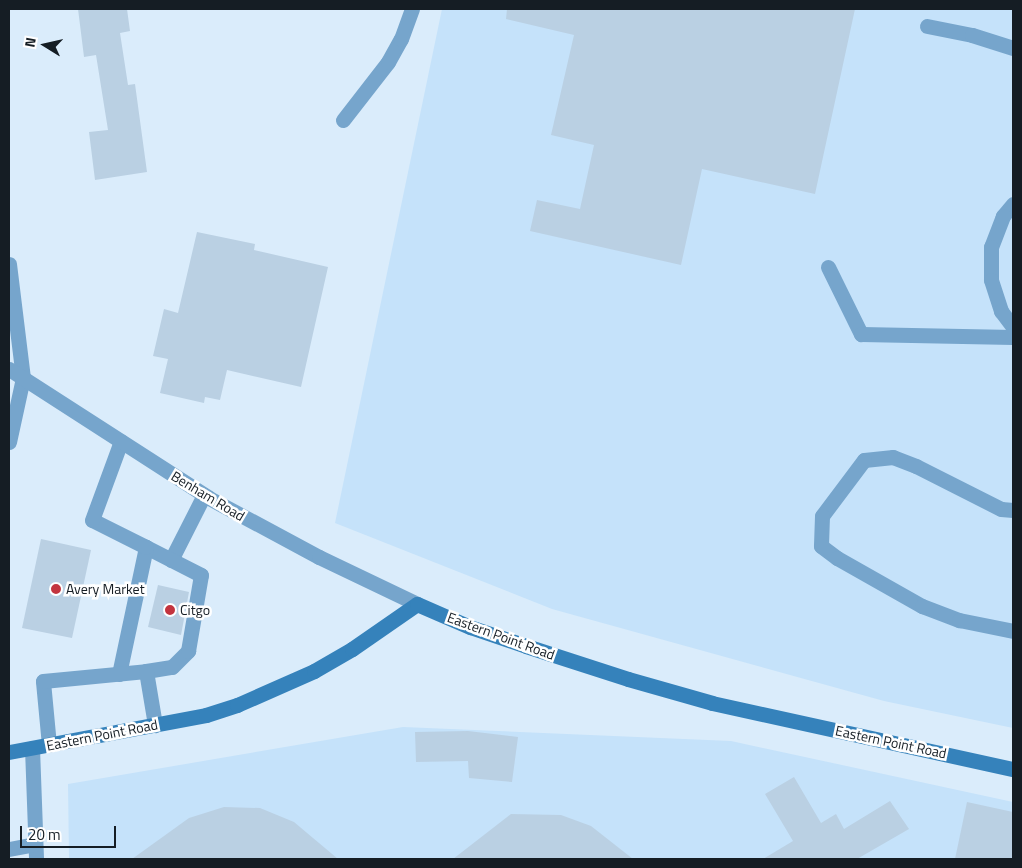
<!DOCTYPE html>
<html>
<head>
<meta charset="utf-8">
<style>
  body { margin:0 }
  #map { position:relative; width:1022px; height:868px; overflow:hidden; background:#daecfb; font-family:"Titillium Web",sans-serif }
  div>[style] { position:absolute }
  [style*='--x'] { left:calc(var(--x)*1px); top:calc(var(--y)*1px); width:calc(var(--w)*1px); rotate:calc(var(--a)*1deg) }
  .built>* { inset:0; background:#c5e2fa }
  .building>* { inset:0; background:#bad0e3 }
  .lane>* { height:15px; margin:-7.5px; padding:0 7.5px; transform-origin:7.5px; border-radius:7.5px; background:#76a5cc }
  .street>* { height:15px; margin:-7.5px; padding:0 7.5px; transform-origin:7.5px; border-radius:7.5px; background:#76a5cc }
  .secondary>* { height:15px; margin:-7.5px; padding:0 7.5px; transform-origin:7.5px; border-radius:7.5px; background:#3582bb }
  .dots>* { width:14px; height:14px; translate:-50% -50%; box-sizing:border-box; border:2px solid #fff; border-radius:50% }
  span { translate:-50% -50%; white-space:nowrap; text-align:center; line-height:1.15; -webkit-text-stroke:5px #fff; paint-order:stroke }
  .street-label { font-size:14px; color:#151d24 }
  .poi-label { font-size:14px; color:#151d24 }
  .left { translate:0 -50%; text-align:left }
  .frame { position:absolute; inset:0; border:10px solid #151d24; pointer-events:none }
  .north { position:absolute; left:20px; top:20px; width:50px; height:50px; -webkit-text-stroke:4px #fff; paint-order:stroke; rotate:280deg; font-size:14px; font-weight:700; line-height:20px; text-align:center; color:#151d24 }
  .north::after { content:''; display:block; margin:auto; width:18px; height:22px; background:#151d24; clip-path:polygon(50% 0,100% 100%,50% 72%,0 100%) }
  .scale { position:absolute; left:20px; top:826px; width:96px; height:22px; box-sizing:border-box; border:2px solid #151d24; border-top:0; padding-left:6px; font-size:15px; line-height:18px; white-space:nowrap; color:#151d24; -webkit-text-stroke:4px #fff; paint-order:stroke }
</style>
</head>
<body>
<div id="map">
  <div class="built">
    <div style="clip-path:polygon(442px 9px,1013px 9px,1013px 728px,884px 701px,552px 609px,335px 523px)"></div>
    <div style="clip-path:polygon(403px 727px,731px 741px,1013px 802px,1013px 859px,69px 859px,68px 784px)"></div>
  </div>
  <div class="building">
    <div style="clip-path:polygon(78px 9px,127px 9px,130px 31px,120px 33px,128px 85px,135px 84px,147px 172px,95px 180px,89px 132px,108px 130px,96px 55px,84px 57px)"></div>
    <div style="clip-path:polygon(507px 9px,855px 9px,815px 194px,702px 169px,681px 265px,530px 231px,537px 200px,580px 209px,594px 145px,551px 135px,574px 35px,506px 19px)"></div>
    <div style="clip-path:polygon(197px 232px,255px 244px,254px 250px,328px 267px,301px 387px,227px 370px,220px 400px,205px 397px,204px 403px,160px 393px,168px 359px,153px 356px,164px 309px,178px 313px)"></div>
    <div style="clip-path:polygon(41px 539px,91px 550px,72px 638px,22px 628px)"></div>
    <div style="clip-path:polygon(158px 585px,189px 592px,181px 635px,148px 627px)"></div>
    <div style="clip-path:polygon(468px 731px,518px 737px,512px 782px,469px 778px,468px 761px,416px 762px,415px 732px)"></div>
    <div style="clip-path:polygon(794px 777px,821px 823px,836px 814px,844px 829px,890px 801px,909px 829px,857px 859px,763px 859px,793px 841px,765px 794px)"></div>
    <div style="clip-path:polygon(967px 802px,1013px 812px,1013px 859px,955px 859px)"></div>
    <div style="clip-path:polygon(224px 807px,260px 808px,294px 822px,338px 859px,132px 859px,189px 818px)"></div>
    <div style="clip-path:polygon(511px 814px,561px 815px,591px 826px,633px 859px,453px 859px)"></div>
  </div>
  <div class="lane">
    <div style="--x:927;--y:26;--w:46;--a:11.3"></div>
    <div style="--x:972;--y:35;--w:43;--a:17.6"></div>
    <div style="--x:1013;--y:204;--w:16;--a:130"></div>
    <div style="--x:1003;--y:216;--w:33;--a:111"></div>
    <div style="--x:991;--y:247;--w:33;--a:90"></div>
    <div style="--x:991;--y:280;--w:33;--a:72"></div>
    <div style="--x:1001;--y:311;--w:20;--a:53"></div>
    <div style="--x:828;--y:267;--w:75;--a:63.8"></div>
    <div style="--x:861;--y:334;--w:152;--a:1.1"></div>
    <div style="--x:9;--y:442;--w:66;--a:-77.7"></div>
    <div style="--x:1013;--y:510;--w:12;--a:-175"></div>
    <div style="--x:1001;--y:509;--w:95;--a:-153.2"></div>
    <div style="--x:916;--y:466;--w:25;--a:-159"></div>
    <div style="--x:893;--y:457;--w:29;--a:174"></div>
    <div style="--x:864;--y:460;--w:70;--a:126.9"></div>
    <div style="--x:822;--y:516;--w:30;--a:92"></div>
    <div style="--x:821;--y:546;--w:20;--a:37"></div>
    <div style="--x:837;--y:558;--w:98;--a:29.5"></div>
    <div style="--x:922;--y:606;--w:40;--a:21"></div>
    <div style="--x:959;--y:620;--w:55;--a:11.5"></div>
    <div style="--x:171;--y:560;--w:73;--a:-63.1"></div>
    <div style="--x:146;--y:671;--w:26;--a:-9"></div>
    <div style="--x:172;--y:667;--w:23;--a:-45"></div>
    <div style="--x:188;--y:651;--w:77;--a:-80.3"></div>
    <div style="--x:201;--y:575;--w:62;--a:-153"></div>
    <div style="--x:119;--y:674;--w:130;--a:-78"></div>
    <div style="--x:146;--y:547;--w:60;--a:-153.4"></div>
    <div style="--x:92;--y:520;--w:84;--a:-69.8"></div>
    <div style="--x:49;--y:745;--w:64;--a:-95.4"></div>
    <div style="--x:43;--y:681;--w:103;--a:-5.5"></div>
    <div style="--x:146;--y:671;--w:55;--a:80.5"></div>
    <div style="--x:32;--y:748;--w:111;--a:87.9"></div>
    <div style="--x:9;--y:849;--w:26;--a:-11"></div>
  </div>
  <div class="street">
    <div style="--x:343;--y:120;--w:73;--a:-52.2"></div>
    <div style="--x:388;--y:62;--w:26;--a:-61"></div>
    <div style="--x:401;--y:39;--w:32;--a:-70"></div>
    <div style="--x:9;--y:264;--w:115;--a:83"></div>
    <div style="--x:9;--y:369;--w:238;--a:32.8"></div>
    <div style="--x:209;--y:498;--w:125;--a:28.2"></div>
    <div style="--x:319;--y:557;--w:109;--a:25.6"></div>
  </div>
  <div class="secondary">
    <div style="--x:9;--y:752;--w:200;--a:-10.6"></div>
    <div style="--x:206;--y:715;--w:33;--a:-18"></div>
    <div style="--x:237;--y:705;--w:84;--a:-23.8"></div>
    <div style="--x:314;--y:671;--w:44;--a:-30.1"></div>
    <div style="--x:352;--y:649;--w:79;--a:-34.7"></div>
    <div style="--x:417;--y:604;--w:58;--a:23.5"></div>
    <div style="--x:470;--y:627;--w:59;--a:18.7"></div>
    <div style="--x:526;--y:646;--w:107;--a:17.9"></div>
    <div style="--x:628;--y:679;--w:87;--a:15.9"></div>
    <div style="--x:712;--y:703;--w:308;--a:12.4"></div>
  </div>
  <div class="dots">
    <div style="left:56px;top:589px;background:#c3343e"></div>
    <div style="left:170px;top:610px;background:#c3343e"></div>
  </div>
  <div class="street-label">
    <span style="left:208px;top:496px;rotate:31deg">Benham Road</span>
    <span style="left:501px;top:636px;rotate:20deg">Eastern Point Road</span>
    <span style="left:102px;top:735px;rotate:-11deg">Eastern Point Road</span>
    <span style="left:891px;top:742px;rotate:12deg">Eastern Point Road</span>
  </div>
  <div class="poi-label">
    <span class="left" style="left:66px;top:589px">Avery Market</span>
    <span class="left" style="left:180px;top:610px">Citgo</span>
  </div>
  <div class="frame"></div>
  <div class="north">N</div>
  <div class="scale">20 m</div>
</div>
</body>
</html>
